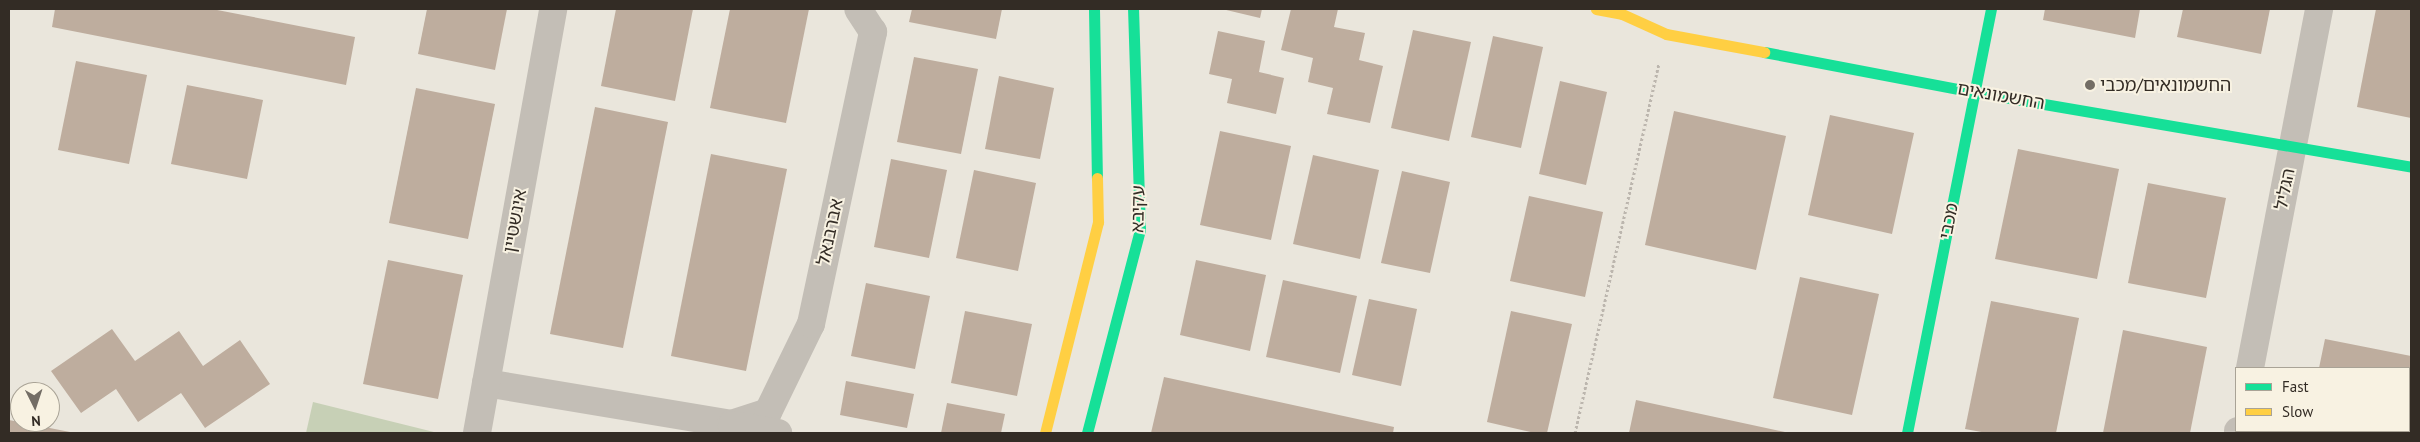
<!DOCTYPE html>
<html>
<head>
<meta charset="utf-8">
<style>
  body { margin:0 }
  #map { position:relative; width:2420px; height:442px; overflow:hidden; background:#eae6dc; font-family:"PT Sans","Noto Sans Hebrew",sans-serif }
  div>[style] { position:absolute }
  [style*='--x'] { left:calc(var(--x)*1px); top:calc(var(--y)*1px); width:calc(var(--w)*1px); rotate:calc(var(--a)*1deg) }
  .green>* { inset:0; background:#c7d0b6 }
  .building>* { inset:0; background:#bead9e }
  .path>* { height:3px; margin-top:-1.5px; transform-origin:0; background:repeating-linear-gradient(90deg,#bcb6ae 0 2.5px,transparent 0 5px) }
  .street>* { height:28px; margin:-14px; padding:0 14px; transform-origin:14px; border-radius:14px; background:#c3beb6 }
  .fast>* { height:11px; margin:-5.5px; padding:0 5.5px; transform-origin:5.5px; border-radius:5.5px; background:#16e098 }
  .slow>* { height:11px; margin:-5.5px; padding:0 5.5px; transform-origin:5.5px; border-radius:5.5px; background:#ffcf43 }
  .dots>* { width:14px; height:14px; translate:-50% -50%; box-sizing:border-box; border:2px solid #f8f2e2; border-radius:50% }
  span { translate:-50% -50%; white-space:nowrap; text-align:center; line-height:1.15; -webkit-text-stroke:4px #f8f2e2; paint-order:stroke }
  .poi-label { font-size:18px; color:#332c25 }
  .left { translate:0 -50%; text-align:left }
  .street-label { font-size:18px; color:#332c25 }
  .frame { position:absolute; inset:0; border:10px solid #332c25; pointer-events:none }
  .legend { position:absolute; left:2235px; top:367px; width:175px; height:65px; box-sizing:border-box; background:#f8f2e2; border:1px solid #a9a396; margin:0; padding:6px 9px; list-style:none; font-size:15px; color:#332c25 }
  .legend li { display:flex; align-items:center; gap:10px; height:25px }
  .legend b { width:25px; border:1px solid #a9a396 }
  .north { position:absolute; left:10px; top:382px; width:50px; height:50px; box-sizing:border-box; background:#f8f2e2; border:1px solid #a9a396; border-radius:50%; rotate:176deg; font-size:14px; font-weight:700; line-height:20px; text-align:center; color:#332c25 }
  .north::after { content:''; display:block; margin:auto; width:18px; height:22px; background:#736d65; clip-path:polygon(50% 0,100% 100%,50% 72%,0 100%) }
</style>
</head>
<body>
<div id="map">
  <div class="green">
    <div style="clip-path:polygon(313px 402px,438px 433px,306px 433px)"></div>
  </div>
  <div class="building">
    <div style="clip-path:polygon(55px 9px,212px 9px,355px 37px,346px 85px,52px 27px)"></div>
    <div style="clip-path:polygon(427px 9px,507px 9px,495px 70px,418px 54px)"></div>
    <div style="clip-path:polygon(616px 9px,693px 9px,675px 101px,601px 86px)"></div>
    <div style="clip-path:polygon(730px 9px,809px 9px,786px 123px,710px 108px)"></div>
    <div style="clip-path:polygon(912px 9px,1002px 9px,996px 39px,909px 22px)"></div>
    <div style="clip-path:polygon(1222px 9px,1262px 9px,1260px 18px)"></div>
    <div style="clip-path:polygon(1291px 9px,1338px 9px,1334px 27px,1365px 33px,1359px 60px,1383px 66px,1370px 123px,1327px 114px,1333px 88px,1308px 82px,1313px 58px,1281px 50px)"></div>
    <div style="clip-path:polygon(2045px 9px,2140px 9px,2135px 38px,2043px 20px)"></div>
    <div style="clip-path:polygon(2183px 9px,2270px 9px,2261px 54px,2177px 37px)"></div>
    <div style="clip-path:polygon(2376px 9px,2411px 9px,2411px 118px,2357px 107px)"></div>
    <div style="clip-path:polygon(1413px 30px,1471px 42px,1449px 141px,1391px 128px)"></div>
    <div style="clip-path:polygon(1218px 31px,1265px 41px,1259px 72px,1284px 78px,1276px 114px,1227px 103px,1232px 79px,1209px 74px)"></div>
    <div style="clip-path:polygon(1493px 36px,1543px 47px,1521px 148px,1471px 137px)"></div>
    <div style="clip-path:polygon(914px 57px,978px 69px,961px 154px,897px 142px)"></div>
    <div style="clip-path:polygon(76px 61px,147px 75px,129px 164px,58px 150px)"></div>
    <div style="clip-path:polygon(999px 76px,1054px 88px,1040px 159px,985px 149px)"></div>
    <div style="clip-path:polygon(1560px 81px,1607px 92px,1586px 185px,1539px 174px)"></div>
    <div style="clip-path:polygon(187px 85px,263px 100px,247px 179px,171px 164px)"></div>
    <div style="clip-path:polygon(416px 88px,495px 104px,468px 239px,389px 223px)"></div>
    <div style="clip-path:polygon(595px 107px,668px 122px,623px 348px,550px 334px)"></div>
    <div style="clip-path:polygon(1674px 111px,1786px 136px,1756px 270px,1645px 245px)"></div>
    <div style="clip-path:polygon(1830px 115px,1914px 133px,1892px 234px,1808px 215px)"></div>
    <div style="clip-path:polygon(1220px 131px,1291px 146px,1271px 240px,1200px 225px)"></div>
    <div style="clip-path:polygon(2018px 149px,2119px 169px,2097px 279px,1995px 259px)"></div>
    <div style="clip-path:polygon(711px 154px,787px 169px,746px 371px,671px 356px)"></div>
    <div style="clip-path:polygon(1313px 155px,1379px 170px,1360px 259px,1293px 244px)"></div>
    <div style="clip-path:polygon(891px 159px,947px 170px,929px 258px,874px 247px)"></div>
    <div style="clip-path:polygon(974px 170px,1036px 183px,1018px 271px,956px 258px)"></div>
    <div style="clip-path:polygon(1402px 171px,1450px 182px,1430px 273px,1381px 263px)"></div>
    <div style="clip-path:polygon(2148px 183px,2226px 198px,2206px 298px,2128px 283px)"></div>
    <div style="clip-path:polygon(1529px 196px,1603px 212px,1585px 297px,1510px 281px)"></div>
    <div style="clip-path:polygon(388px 260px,463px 275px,438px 399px,363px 384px)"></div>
    <div style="clip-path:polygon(1196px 260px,1266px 275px,1250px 351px,1180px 335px)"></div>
    <div style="clip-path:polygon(1800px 277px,1879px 294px,1852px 415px,1773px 398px)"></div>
    <div style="clip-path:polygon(1283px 280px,1357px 296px,1340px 373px,1266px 357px)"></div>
    <div style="clip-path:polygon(866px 283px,930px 296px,915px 369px,851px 356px)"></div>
    <div style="clip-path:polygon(1369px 299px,1417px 309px,1401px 386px,1352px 375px)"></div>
    <div style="clip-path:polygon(1991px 301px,2079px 318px,2056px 433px,1987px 433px,1965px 429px)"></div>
    <div style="clip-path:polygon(965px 311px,1032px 324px,1017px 396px,951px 383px)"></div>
    <div style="clip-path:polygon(1511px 311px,1572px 324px,1547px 433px,1535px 433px,1487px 422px)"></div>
    <div style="clip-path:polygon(112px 329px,135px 361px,179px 331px,203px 366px,240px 340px,270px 384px,205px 428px,181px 393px,138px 422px,116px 389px,81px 413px,51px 371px)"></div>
    <div style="clip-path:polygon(2123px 330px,2207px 347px,2190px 433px,2103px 433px)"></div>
    <div style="clip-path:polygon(2325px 339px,2411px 356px,2411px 420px,2409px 420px,2409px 368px,2319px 368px)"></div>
    <div style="clip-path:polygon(1164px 377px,1394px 427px,1393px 433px,1151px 433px)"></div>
    <div style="clip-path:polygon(846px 381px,914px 394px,907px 428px,840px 415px)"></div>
    <div style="clip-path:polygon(1636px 400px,1785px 432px,1785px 433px,1629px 433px)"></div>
    <div style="clip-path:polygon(947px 403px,1005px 414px,1001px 433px,941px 433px)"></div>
    <div style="clip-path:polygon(9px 420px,70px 432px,70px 433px,9px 433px)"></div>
  </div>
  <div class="path">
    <div style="--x:1575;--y:433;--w:379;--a:-77.2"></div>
  </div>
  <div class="street">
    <div style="--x:2250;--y:368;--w:366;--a:-79.1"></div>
    <div style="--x:486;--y:383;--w:248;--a:9.5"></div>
    <div style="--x:731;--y:424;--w:39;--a:-18"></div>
    <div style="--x:768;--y:412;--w:98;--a:-64"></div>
    <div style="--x:811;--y:324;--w:299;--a:-78"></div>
    <div style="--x:873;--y:32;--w:27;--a:-123"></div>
    <div style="--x:732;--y:425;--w:47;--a:9.9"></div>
    <div style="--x:477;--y:433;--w:431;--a:-79.8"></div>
    <div style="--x:2238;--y:433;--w:2;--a:-90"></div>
  </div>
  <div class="fast">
    <div style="--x:1094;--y:9;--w:169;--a:89"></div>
    <div style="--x:1764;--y:52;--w:214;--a:10.8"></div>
    <div style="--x:1974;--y:92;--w:443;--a:9.7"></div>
    <div style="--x:1087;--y:433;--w:210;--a:-75.4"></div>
    <div style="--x:1140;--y:230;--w:221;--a:-91.8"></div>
    <div style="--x:1907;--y:433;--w:432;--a:-78.8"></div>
  </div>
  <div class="slow">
    <div style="--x:1596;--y:9;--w:26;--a:11"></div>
    <div style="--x:1622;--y:14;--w:48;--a:24.4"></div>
    <div style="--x:1666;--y:34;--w:100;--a:10.4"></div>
    <div style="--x:1045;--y:433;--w:218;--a:-75.9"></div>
    <div style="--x:1098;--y:222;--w:44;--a:-91.3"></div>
  </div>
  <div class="dots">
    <div style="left:2090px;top:85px;background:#736d65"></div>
  </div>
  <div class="poi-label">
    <span class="left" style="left:2100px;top:85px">החשמונאים/מכבי</span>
  </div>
  <div class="street-label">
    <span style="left:2001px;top:96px;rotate:10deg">החשמונאים</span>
    <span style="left:2285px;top:189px;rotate:-79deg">הגליל</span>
    <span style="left:1138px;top:209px;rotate:-89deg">עקיבא</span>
    <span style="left:515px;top:221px;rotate:-80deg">אינשטיין</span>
    <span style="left:1949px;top:221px;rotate:-79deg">מכבי</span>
    <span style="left:830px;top:232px;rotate:-78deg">אברבנאל</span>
  </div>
  <div class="frame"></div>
  <ul class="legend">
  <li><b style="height:6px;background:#16e098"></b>Fast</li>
  <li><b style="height:6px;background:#ffcf43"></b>Slow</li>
  </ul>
  <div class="north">N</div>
</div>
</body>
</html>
